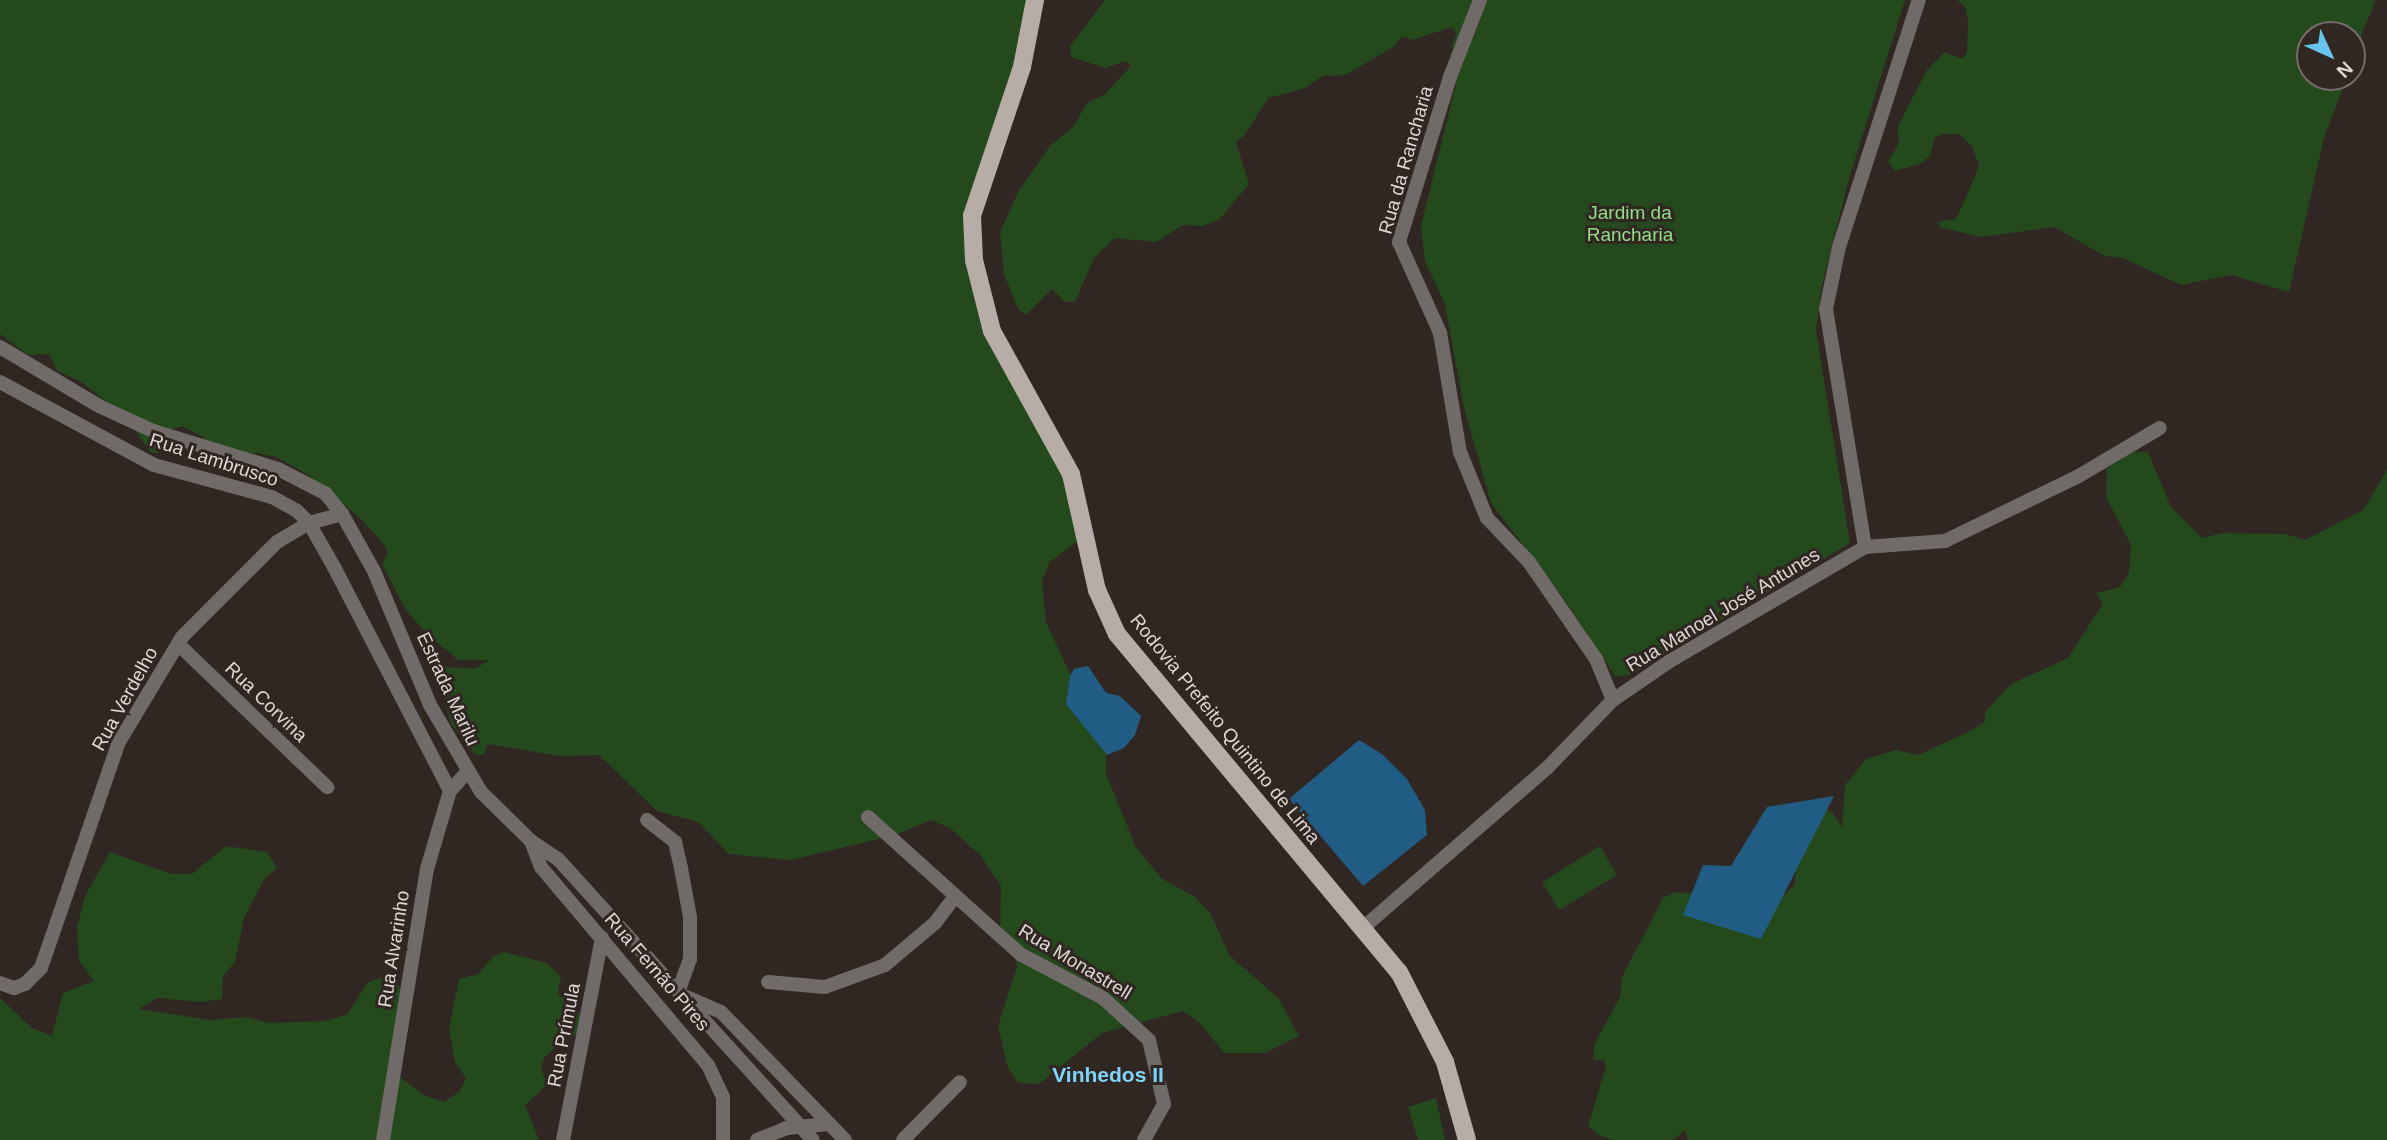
<!DOCTYPE html>
<html>
<head>
<meta charset="utf-8">
<style>
  body { margin:0 }
  #map { position:relative; width:2387px; height:1140px; overflow:hidden; background:#312722; font-family:Arial,sans-serif }
  div>[style] { position:absolute }
  [style*='--x'] { left:calc(var(--x)*1px); top:calc(var(--y)*1px); width:calc(var(--w)*1px); rotate:calc(var(--a)*1deg) }
  .green>* { inset:0; background:#23491d }
  .water>* { inset:0; background:#215c85 }
  .street>* { height:14px; margin:-7px; padding:0 7px; transform-origin:7px; border-radius:7px; background:#706a68 }
  .primary>* { height:18px; margin:-9px; padding:0 9px; transform-origin:9px; border-radius:9px; background:#b7aca6 }
  span { translate:-50% -50%; white-space:nowrap; text-align:center; line-height:1.15; -webkit-text-stroke:6px #312722; paint-order:stroke }
  .street-label { font-size:19px; color:#ded7d4 }
  .park-label { font-size:19px; color:#91de85 }
  .neighbourhood-label { font-size:21px; color:#7fd4fc; font-weight:700 }
  .north { position:absolute; left:2296px; top:21px; width:70px; height:70px; box-sizing:border-box; background:#312722; border:2px solid #766d69; border-radius:50%; rotate:135deg; font-size:19px; font-weight:700; line-height:28px; text-align:center; color:#ded7d4 }
  .north::after { content:''; display:block; margin:auto; width:24px; height:32px; background:#66c4ef; clip-path:polygon(50% 0,100% 100%,50% 72%,0 100%) }
</style>
</head>
<body>
<div id="map">
  <div class="green">
    <div style="clip-path:polygon(0 0,1027px 0,1021px 66px,971px 208px,998px 334px,1066px 474px,1081px 538px,1049px 563px,1042px 581px,1046px 622px,1106px 753px,1106px 774px,1136px 847px,1161px 878px,1195px 897px,1210px 913px,1230px 956px,1279px 999px,1299px 1036px,1265px 1053px,1224px 1053px,1201px 1024px,1183px 1011px,1102px 1033px,1039px 1084px,1018px 1083px,1008px 1068px,998px 1026px,1017px 967px,1013px 946px,1000px 928px,1001px 886px,980px 855px,950px 828px,931px 820px,895px 835px,791px 860px,729px 854px,698px 822px,657px 811px,599px 755px,560px 756px,488px 744px,483px 755px,476px 755px,451px 724px,437px 676px,442px 667px,476px 668px,490px 660px,458px 660px,426px 633px,406px 610px,382px 564px,388px 553px,384px 544px,361px 519px,308px 475px,277px 457px,256px 453px,241px 456px,224px 471px,205px 438px,182px 426px,165px 431px,171px 443px,166px 452px,151px 453px,126px 417px,80px 381px,57px 371px,49px 354px,28px 355px,0 334px)"></div>
    <div style="clip-path:polygon(1105px 0,1905px 0,1850px 175px,1822px 285px,1816px 330px,1850px 543px,1633px 674px,1616px 677px,1562px 596px,1491px 503px,1464px 408px,1445px 304px,1425px 261px,1421px 226px,1462px 60px,1451px 46px,1457px 34px,1452px 27px,1412px 40px,1402px 36px,1392px 48px,1345px 75px,1323px 76px,1303px 89px,1268px 98px,1245px 135px,1236px 142px,1249px 184px,1219px 220px,1202px 226px,1183px 225px,1156px 242px,1115px 238px,1094px 258px,1075px 302px,1065px 302px,1052px 289px,1026px 315px,1018px 309px,1004px 274px,1000px 232px,1018px 192px,1050px 146px,1073px 127px,1087px 103px,1104px 95px,1131px 66px,1126px 61px,1105px 68px,1071px 57px,1070px 46px)"></div>
    <div style="clip-path:polygon(1957px 0,2376px 0,2352px 57px,2352px 35px,2310px 35px,2310px 77px,2347px 77px,2324px 138px,2289px 292px,2231px 275px,2181px 285px,2123px 258px,2105px 256px,2054px 227px,1981px 237px,1939px 227px,1938px 222px,1955px 219px,1962px 207px,1979px 166px,1972px 146px,1959px 134px,1941px 134px,1935px 138px,1930px 156px,1920px 164px,1895px 171px,1888px 162px,1899px 143px,1897px 128px,1927px 70px,1945px 52px,1962px 59px,1967px 53px,1968px 21px,1965px 6px)"></div>
    <div style="clip-path:polygon(2128px 451px,2148px 452px,2171px 507px,2202px 538px,2222px 533px,2285px 534px,2305px 540px,2363px 510px,2387px 470px,2387px 1140px,1688px 1140px,1685px 1130px,1673px 1140px,1613px 1140px,1597px 1134px,1588px 1126px,1606px 1066px,1605px 1061px,1593px 1059px,1594px 1045px,1620px 997px,1622px 977px,1663px 898px,1676px 892px,1708px 895px,1762px 915px,1795px 885px,1796px 862px,1820px 808px,1832px 812px,1842px 827px,1845px 785px,1866px 759px,1896px 750px,1918px 755px,1966px 733px,1985px 722px,1985px 712px,2011px 684px,2068px 658px,2103px 603px,2096px 593px,2120px 587px,2129px 573px,2131px 545px,2106px 497px,2107px 469px)"></div>
    <div style="clip-path:polygon(226px 846px,267px 852px,277px 868px,264px 879px,244px 918px,235px 962px,223px 976px,222px 999px,201px 1002px,157px 998px,139px 1009px,210px 1020px,246px 1017px,269px 1023px,325px 1021px,348px 1014px,367px 983px,391px 974px,401px 989px,398px 1076px,424px 1095px,444px 1102px,459px 1092px,466px 1078px,455px 1062px,449px 1029px,459px 979px,478px 974px,494px 956px,504px 952px,547px 963px,561px 977px,558px 993px,583px 1018px,581px 1036px,569px 1034px,544px 1058px,541px 1068px,547px 1085px,525px 1105px,539px 1140px,0 1140px,0 998px,32px 1028px,52px 1036px,63px 993px,94px 981px,79px 961px,77px 928px,85px 896px,110px 852px,171px 874px,192px 874px)"></div>
    <div style="clip-path:polygon(1600px 846px,1617px 875px,1559px 910px,1542px 882px)"></div>
    <div style="clip-path:polygon(1436px 1098px,1445px 1140px,1418px 1140px,1408px 1107px)"></div>
  </div>
  <div class="water">
    <div style="clip-path:polygon(1088px 666px,1106px 693px,1120px 696px,1141px 716px,1135px 735px,1124px 748px,1107px 755px,1066px 704px,1070px 676px,1074px 669px)"></div>
    <div style="clip-path:polygon(1359px 740px,1382px 754px,1407px 779px,1425px 810px,1427px 835px,1363px 886px,1289px 799px)"></div>
    <div style="clip-path:polygon(1834px 796px,1761px 939px,1683px 915px,1703px 865px,1731px 866px,1767px 807px)"></div>
  </div>
  <div class="street">
    <div style="--x:1480;--y:0;--w:83;--a:111.3"></div>
    <div style="--x:1450;--y:77;--w:173;--a:107.2"></div>
    <div style="--x:1399;--y:242;--w:100;--a:65.7"></div>
    <div style="--x:1440;--y:333;--w:121;--a:80.5"></div>
    <div style="--x:1460;--y:452;--w:71;--a:67.8"></div>
    <div style="--x:1487;--y:518;--w:61;--a:46.3"></div>
    <div style="--x:1529;--y:562;--w:118;--a:55.4"></div>
    <div style="--x:1596;--y:659;--w:44;--a:67.5"></div>
    <div style="--x:0;--y:347;--w:115;--a:30.8"></div>
    <div style="--x:99;--y:406;--w:60;--a:24.8"></div>
    <div style="--x:153;--y:431;--w:131;--a:16.9"></div>
    <div style="--x:278;--y:469;--w:53;--a:27.1"></div>
    <div style="--x:325;--y:493;--w:27;--a:51"></div>
    <div style="--x:342;--y:514;--w:65;--a:60.7"></div>
    <div style="--x:374;--y:571;--w:145;--a:67.3"></div>
    <div style="--x:430;--y:705;--w:101;--a:59.6"></div>
    <div style="--x:481;--y:792;--w:70;--a:44.4"></div>
    <div style="--x:531;--y:841;--w:32;--a:34"></div>
    <div style="--x:558;--y:859;--w:379;--a:47.8"></div>
    <div style="--x:0;--y:382;--w:175;--a:28.3"></div>
    <div style="--x:154;--y:465;--w:122;--a:15.2"></div>
    <div style="--x:272;--y:497;--w:29;--a:29"></div>
    <div style="--x:297;--y:511;--w:17;--a:45"></div>
    <div style="--x:309;--y:523;--w:51;--a:60.4"></div>
    <div style="--x:334;--y:567;--w:252;--a:62.6"></div>
    <div style="--x:1865;--y:547;--w:241;--a:-99.3"></div>
    <div style="--x:1826;--y:309;--w:63;--a:-78.2"></div>
    <div style="--x:1839;--y:247;--w:260;--a:-72.1"></div>
    <div style="--x:178;--y:644;--w:207;--a:43.8"></div>
    <div style="--x:868;--y:817;--w:205;--a:42"></div>
    <div style="--x:1020;--y:954;--w:94;--a:27.9"></div>
    <div style="--x:1103;--y:998;--w:62;--a:42.4"></div>
    <div style="--x:1149;--y:1040;--w:66;--a:76.8"></div>
    <div style="--x:1164;--y:1104;--w:41;--a:119.1"></div>
    <div style="--x:647;--y:820;--w:36;--a:38"></div>
    <div style="--x:675;--y:842;--w:27;--a:77"></div>
    <div style="--x:681;--y:868;--w:50;--a:79.6"></div>
    <div style="--x:690;--y:917;--w:42;--a:90"></div>
    <div style="--x:690;--y:959;--w:33;--a:110"></div>
    <div style="--x:531;--y:841;--w:28;--a:69"></div>
    <div style="--x:541;--y:867;--w:259;--a:49.9"></div>
    <div style="--x:708;--y:1065;--w:35;--a:65"></div>
    <div style="--x:723;--y:1097;--w:43;--a:90"></div>
    <div style="--x:1364;--y:927;--w:244;--a:-41"></div>
    <div style="--x:1548;--y:767;--w:93;--a:-45.9"></div>
    <div style="--x:1613;--y:700;--w:69;--a:-34.4"></div>
    <div style="--x:1670;--y:661;--w:226;--a:-30.3"></div>
    <div style="--x:1865;--y:547;--w:80;--a:-4.3"></div>
    <div style="--x:1945;--y:541;--w:147;--a:-25.9"></div>
    <div style="--x:2077;--y:477;--w:96;--a:-30.6"></div>
    <div style="--x:768;--y:982;--w:57;--a:5"></div>
    <div style="--x:825;--y:987;--w:64;--a:-20.1"></div>
    <div style="--x:885;--y:965;--w:65;--a:-40"></div>
    <div style="--x:935;--y:923;--w:30;--a:-53"></div>
    <div style="--x:0;--y:983;--w:15;--a:20"></div>
    <div style="--x:14;--y:988;--w:12;--a:-20"></div>
    <div style="--x:25;--y:984;--w:23;--a:-45"></div>
    <div style="--x:41;--y:968;--w:239;--a:-71"></div>
    <div style="--x:119;--y:742;--w:122;--a:-59"></div>
    <div style="--x:182;--y:637;--w:134;--a:-45"></div>
    <div style="--x:277;--y:542;--w:37;--a:-31"></div>
    <div style="--x:309;--y:523;--w:34;--a:-15"></div>
    <div style="--x:684;--y:996;--w:40;--a:23.4"></div>
    <div style="--x:721;--y:1012;--w:178;--a:45.9"></div>
    <div style="--x:383;--y:1140;--w:275;--a:-80.8"></div>
    <div style="--x:427;--y:869;--w:81;--a:-73.6"></div>
    <div style="--x:450;--y:791;--w:25;--a:-48"></div>
    <div style="--x:563;--y:1140;--w:206;--a:-79.1"></div>
    <div style="--x:757;--y:1140;--w:31;--a:-22"></div>
    <div style="--x:786;--y:1128;--w:44;--a:-5.2"></div>
    <div style="--x:903;--y:1140;--w:81;--a:-45.5"></div>
  </div>
  <div class="primary">
    <div style="--x:1035;--y:0;--w:68;--a:101"></div>
    <div style="--x:1022;--y:67;--w:157;--a:108.6"></div>
    <div style="--x:972;--y:216;--w:44;--a:87.4"></div>
    <div style="--x:974;--y:260;--w:73;--a:75.8"></div>
    <div style="--x:992;--y:331;--w:163;--a:61.1"></div>
    <div style="--x:1071;--y:474;--w:119;--a:77.4"></div>
    <div style="--x:1097;--y:590;--w:48;--a:65.6"></div>
    <div style="--x:1117;--y:634;--w:440;--a:50.2"></div>
    <div style="--x:1399;--y:972;--w:101;--a:62.9"></div>
    <div style="--x:1445;--y:1062;--w:81;--a:74.2"></div>
  </div>
  <div class="street-label">
    <span style="left:1406px;top:160px;rotate:-74deg">Rua da Rancharia</span>
    <span style="left:214px;top:460px;rotate:18deg">Rua Lambrusco</span>
    <span style="left:1723px;top:610px;rotate:-31deg">Rua Manoel José Antunes</span>
    <span style="left:448px;top:689px;rotate:65deg">Estrada Marilu</span>
    <span style="left:125px;top:699px;rotate:-61deg">Rua Verdelho</span>
    <span style="left:266px;top:702px;rotate:44deg">Rua Corvina</span>
    <span style="left:1225px;top:729px;rotate:51deg">Rodovia Prefeito Quintino de Lima</span>
    <span style="left:394px;top:949px;rotate:-81deg">Rua Alvarinho</span>
    <span style="left:1075px;top:962px;rotate:31deg">Rua Monastrell</span>
    <span style="left:657px;top:972px;rotate:49deg">Rua Fernão Pires</span>
    <span style="left:564px;top:1035px;rotate:-79deg">Rua Prímula</span>
  </div>
  <div class="park-label">
    <span style="left:1630px;top:224px">Jardim da<br>Rancharia</span>
  </div>
  <div class="neighbourhood-label">
    <span style="left:1108px;top:1075px">Vinhedos II</span>
  </div>
  <div class="north">N</div>
</div>
</body>
</html>
